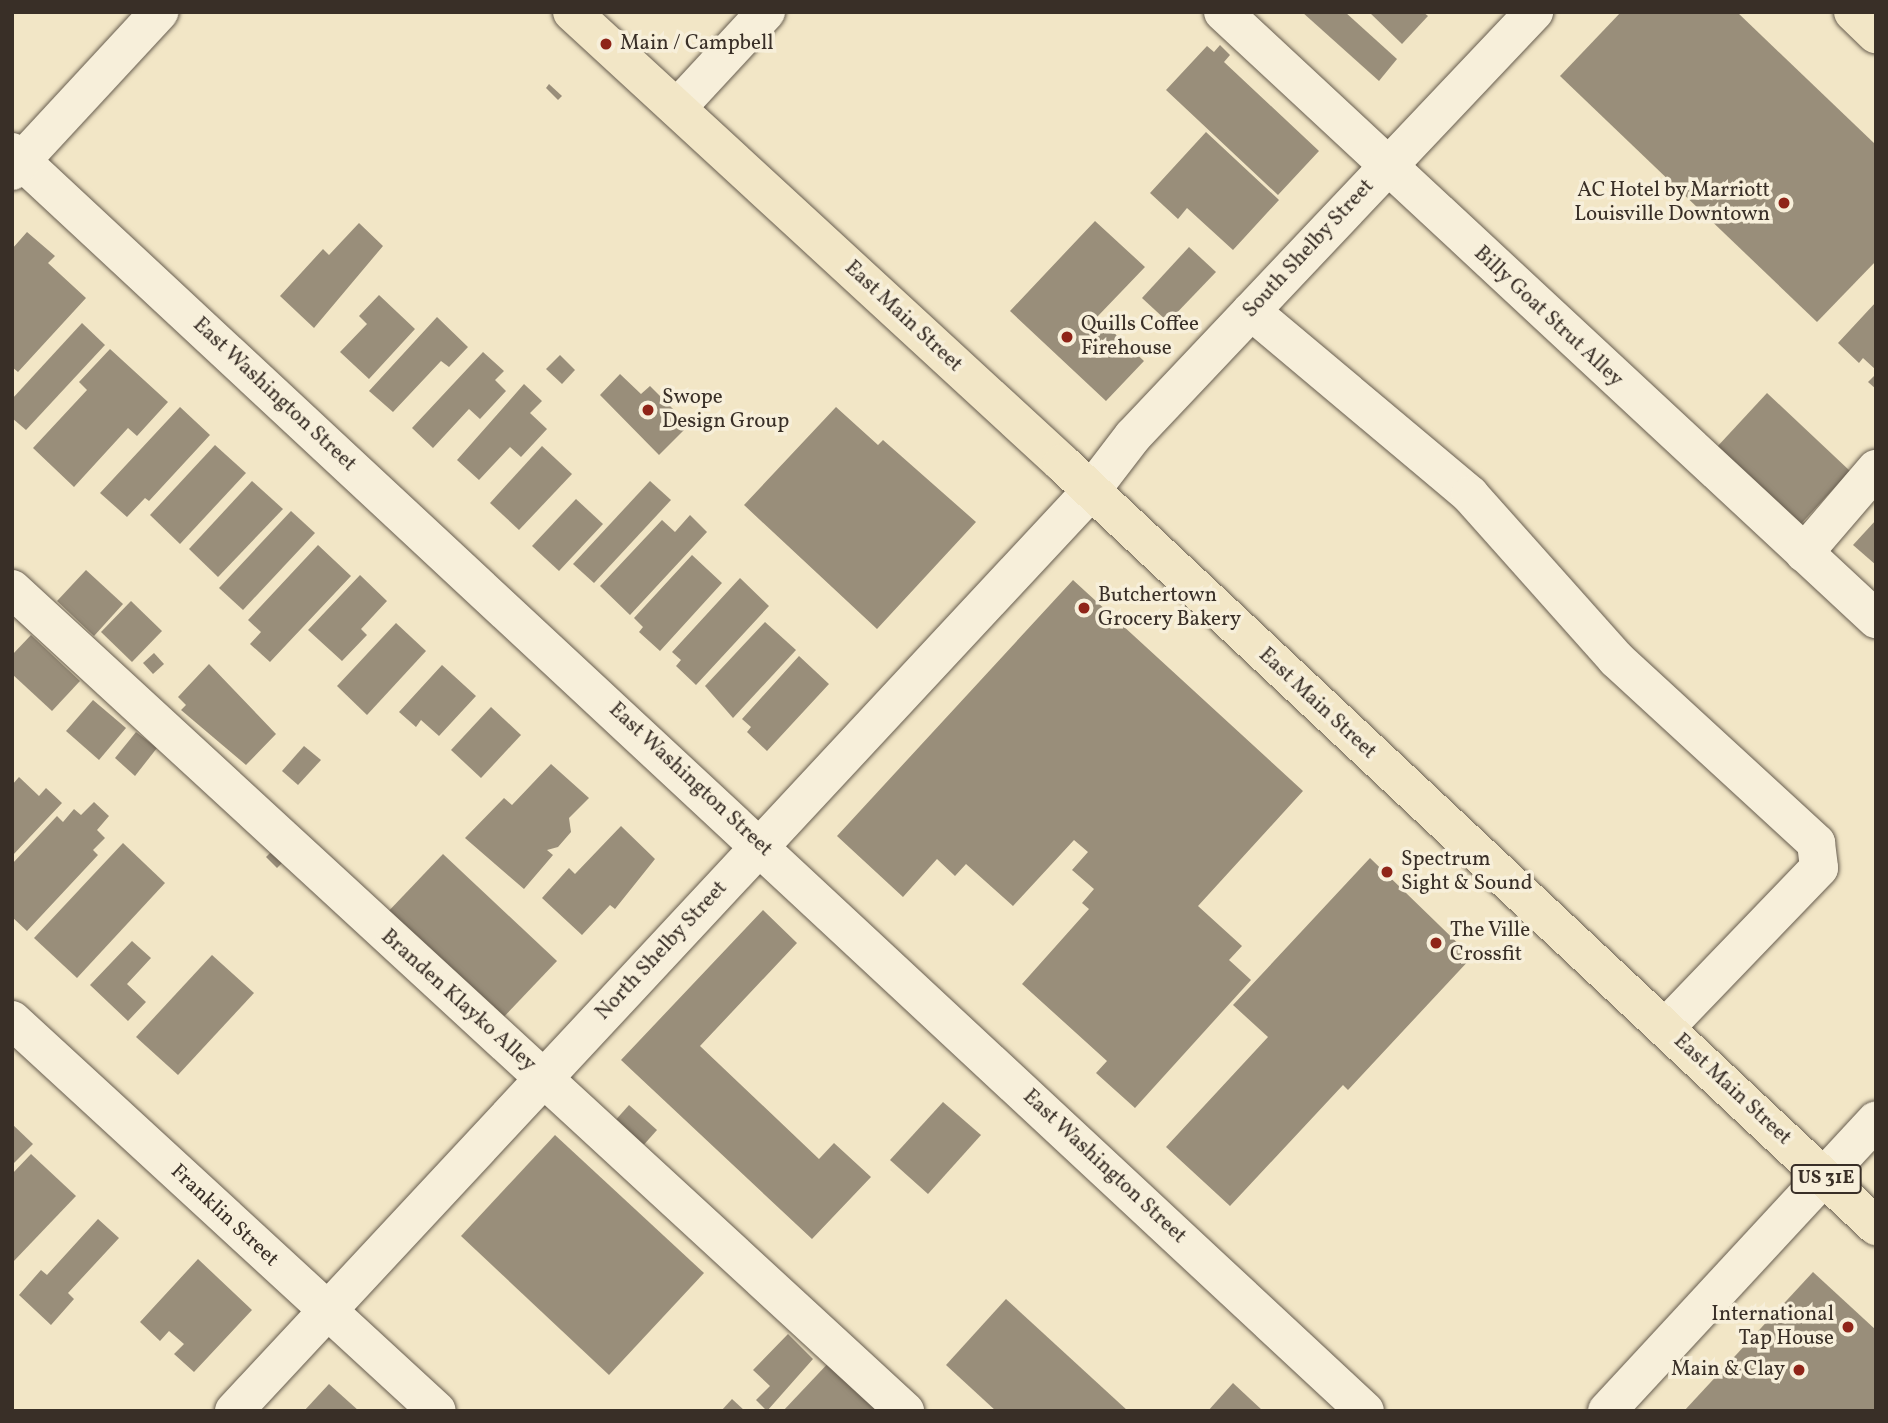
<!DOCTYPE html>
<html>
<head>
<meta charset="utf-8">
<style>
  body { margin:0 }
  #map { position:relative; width:1888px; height:1423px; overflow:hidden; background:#f2e6c6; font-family:Vollkorn,serif }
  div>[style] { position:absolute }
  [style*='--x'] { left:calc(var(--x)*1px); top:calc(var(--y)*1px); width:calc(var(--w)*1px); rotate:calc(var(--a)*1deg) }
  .building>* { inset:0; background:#998e7a }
  .roads { filter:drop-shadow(0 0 2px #675d4f) drop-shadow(0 0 2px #675d4f) }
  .minor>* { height:38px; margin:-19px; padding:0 19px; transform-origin:19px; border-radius:19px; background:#f7efda }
  .major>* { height:38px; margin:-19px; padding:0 19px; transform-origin:19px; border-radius:19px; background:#f2e6c6 }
  .dots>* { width:19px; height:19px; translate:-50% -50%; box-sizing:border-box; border:4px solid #f7efda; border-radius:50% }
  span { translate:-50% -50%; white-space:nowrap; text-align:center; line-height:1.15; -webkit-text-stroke:7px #f7efda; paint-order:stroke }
  .shield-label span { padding:2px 5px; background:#f7efda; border:2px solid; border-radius:5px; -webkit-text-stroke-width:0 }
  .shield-label { font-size:19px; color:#392f27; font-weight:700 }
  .poi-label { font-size:21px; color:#392f27 }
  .left { translate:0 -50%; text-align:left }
  .right { translate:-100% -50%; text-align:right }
  .street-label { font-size:21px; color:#392f27 }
  .frame { position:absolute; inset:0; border:14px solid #392f27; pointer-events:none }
</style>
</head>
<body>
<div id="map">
  <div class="building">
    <div style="clip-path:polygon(1302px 12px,1345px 12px,1397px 59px,1379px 81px)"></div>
    <div style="clip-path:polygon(1369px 12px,1423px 12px,1428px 16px,1402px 44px)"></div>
    <div style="clip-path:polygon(1621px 12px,1737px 12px,1876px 145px,1876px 261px,1817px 322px,1560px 76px)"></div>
    <div style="clip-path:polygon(1220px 45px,1230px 55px,1224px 62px,1319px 151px,1278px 195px,1166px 90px,1207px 46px,1214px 52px)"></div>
    <div style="clip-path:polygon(549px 84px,562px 96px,558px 100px,546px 88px)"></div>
    <div style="clip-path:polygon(1206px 132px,1279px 200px,1233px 250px,1187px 208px,1178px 219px,1150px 193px)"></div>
    <div style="clip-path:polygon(1095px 221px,1145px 267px,1097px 317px,1144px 361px,1106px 401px,1010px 311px)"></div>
    <div style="clip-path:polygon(359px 223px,383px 246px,314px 328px,280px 296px,323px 249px,329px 255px)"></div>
    <div style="clip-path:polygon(27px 232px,55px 256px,48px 263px,86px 298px,18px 372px,12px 367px,12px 249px)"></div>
    <div style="clip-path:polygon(1189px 247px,1216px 272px,1168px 322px,1142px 298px)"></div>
    <div style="clip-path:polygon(379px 295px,415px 329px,369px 379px,340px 352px,367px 324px,359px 316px)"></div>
    <div style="clip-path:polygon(1876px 302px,1876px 370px,1863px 358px,1859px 363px,1838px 343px)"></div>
    <div style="clip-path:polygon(437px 317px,468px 347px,449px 367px,441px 361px,393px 412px,369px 391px)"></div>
    <div style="clip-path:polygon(82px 323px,105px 345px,26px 430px,12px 418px,12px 399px)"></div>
    <div style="clip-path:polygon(110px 349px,168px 402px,137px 436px,128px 428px,74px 487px,33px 448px,87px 390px,79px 382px)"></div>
    <div style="clip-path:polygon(483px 352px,504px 371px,495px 380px,506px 391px,480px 419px,469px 409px,433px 448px,412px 428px)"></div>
    <div style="clip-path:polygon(560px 355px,575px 370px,562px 384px,546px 369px)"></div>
    <div style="clip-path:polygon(620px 374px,641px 394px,650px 386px,689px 425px,659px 455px,600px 395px)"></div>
    <div style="clip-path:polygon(1876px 374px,1876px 389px,1868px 382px)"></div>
    <div style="clip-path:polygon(524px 384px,542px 401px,530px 413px,547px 429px,521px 457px,510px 447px,479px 480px,457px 460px)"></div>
    <div style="clip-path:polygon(1767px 393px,1850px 471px,1799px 526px,1716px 448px)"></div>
    <div style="clip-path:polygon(180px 407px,210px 435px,149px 501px,145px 498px,127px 517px,100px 493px)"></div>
    <div style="clip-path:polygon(836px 407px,878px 445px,883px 440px,976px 522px,877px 629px,744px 505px)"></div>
    <div style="clip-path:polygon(215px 445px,246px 473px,180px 544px,150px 515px)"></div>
    <div style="clip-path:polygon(542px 446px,572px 474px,519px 530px,490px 503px)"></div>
    <div style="clip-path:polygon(252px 481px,283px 509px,218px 577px,189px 549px)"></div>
    <div style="clip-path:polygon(650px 481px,671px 500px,594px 583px,573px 564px)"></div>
    <div style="clip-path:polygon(576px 499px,603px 524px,559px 571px,532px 546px)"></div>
    <div style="clip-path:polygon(291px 511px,315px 533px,243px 610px,219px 588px)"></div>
    <div style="clip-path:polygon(690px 515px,707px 532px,630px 615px,600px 586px,662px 520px,675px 532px)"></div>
    <div style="clip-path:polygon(1876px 520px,1876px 565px,1853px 545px)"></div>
    <div style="clip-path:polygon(318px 545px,351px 576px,270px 662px,250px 644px,261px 632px,248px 620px)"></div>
    <div style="clip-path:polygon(692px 555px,722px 583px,660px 651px,639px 632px,643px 627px,634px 618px)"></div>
    <div style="clip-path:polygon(86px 570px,123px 604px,94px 636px,57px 601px)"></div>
    <div style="clip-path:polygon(360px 575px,387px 601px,361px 629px,367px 635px,342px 661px,308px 630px)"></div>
    <div style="clip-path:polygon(740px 578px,769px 606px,696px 685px,676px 666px,681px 660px,672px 652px)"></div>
    <div style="clip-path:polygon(1073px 580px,1303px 791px,1198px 906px,1242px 946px,1229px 960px,1251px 980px,1135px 1108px,1096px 1073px,1107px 1061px,1022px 984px,1089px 909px,1082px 903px,1094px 889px,1072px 870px,1088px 852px,1074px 840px,1013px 906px,966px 864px,955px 876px,937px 859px,903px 897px,837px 836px)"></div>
    <div style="clip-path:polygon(131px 601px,162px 631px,132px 662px,101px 632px)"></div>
    <div style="clip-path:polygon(765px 622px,796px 650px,733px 718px,705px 686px)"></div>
    <div style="clip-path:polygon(396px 623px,426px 651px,367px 715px,337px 686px)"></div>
    <div style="clip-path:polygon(31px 635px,80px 681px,52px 711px,12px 674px,12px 655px)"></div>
    <div style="clip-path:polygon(154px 653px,164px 664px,153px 674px,143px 663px)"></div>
    <div style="clip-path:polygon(799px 656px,829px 684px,767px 751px,747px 732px,751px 727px,742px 719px)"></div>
    <div style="clip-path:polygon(209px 664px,276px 734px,246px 765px,181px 710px,186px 705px,178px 697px)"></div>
    <div style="clip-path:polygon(442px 665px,476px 696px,439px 736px,421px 720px,416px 727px,399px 712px)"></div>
    <div style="clip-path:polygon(93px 700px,126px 728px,99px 760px,66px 731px)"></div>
    <div style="clip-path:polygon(491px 707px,521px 735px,481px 778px,451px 750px)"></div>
    <div style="clip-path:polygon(136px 732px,157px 748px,135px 776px,115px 758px)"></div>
    <div style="clip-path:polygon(304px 746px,321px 760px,298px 785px,282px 771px)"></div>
    <div style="clip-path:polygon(551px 764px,589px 798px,569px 818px,571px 832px,558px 847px,547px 850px,553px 855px,524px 889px,465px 838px,504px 798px,512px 805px)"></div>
    <div style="clip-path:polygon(19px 777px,39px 796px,46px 788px,62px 803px,12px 856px,12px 785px)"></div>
    <div style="clip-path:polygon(94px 802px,109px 816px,97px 830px,105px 838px,93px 850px,98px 855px,27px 931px,12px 917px,12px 864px,57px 816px,63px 822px,74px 809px,81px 815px)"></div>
    <div style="clip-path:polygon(621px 826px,655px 859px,615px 909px,610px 905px,582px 935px,542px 898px,569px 868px,575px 874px)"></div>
    <div style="clip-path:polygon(123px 843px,165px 883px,77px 978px,34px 938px)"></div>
    <div style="clip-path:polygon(273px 850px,284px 861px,277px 868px,266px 857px)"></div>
    <div style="clip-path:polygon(443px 854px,557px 961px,498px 1023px,384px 916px)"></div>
    <div style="clip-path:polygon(1370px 858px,1472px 957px,1348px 1090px,1343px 1085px,1230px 1206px,1166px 1147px,1268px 1037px,1233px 1005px)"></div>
    <div style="clip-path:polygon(763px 910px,797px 943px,700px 1046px,819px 1159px,834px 1143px,871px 1177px,812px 1239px,621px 1060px)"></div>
    <div style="clip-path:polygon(132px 941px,151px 958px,127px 984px,146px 1002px,128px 1021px,90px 985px)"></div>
    <div style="clip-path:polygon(212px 955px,254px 993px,178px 1075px,136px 1037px)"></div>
    <div style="clip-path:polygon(943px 1102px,981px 1135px,928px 1194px,890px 1160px)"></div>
    <div style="clip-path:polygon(629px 1105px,657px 1130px,640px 1149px,613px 1123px)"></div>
    <div style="clip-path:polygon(12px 1124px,33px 1144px,12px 1165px)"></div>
    <div style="clip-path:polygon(555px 1135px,704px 1273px,609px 1375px,461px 1236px)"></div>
    <div style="clip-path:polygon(31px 1154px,76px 1196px,12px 1263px,12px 1174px)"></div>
    <div style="clip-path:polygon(98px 1219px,119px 1238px,68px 1293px,74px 1299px,51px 1325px,19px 1295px,41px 1270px,47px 1275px)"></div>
    <div style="clip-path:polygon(198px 1259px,252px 1310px,194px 1372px,174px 1354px,184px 1344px,169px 1331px,160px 1341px,140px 1322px)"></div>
    <div style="clip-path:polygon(1813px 1272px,1876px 1330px,1876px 1411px,1684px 1411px)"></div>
    <div style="clip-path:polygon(1006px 1299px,1128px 1411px,996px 1411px,946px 1365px)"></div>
    <div style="clip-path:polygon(788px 1334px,813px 1359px,767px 1411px,756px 1400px,770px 1386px,753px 1370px)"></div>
    <div style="clip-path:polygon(834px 1357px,891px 1411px,783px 1411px)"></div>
    <div style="clip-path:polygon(1233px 1383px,1263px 1411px,1208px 1411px)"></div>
    <div style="clip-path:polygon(329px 1384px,359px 1411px,304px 1411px)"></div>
    <div style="clip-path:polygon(732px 1399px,745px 1411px,721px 1411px)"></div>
  </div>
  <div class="roads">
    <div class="minor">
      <div style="--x:1223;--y:12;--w:892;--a:42.91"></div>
      <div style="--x:677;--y:108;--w:131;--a:-47.2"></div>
      <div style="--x:12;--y:152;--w:1848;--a:42.94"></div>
      <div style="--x:12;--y:171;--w:217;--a:-47.2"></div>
      <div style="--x:1251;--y:311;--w:286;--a:40"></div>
      <div style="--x:1470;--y:495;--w:220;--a:48.3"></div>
      <div style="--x:1616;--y:659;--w:272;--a:42.6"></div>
      <div style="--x:1816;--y:843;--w:25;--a:83"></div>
      <div style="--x:1819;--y:868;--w:222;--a:133.9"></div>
      <div style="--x:1804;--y:553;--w:111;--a:-49.4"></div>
      <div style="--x:12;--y:589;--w:1214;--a:42.63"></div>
      <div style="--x:12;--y:1020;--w:577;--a:42.61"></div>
      <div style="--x:234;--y:1411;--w:1256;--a:-47.03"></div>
      <div style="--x:1090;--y:492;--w:71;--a:-52.5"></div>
      <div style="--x:1133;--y:436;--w:584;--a:-46.6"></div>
      <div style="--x:1607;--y:1411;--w:396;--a:-47.2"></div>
    </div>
    <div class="major">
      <div style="--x:572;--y:12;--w:666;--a:42.63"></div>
      <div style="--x:1062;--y:463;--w:1116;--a:43.15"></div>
      <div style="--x:1853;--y:12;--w:32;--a:44"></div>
    </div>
  </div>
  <div class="dots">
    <div style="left:606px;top:44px;background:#8f2418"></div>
    <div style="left:1784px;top:203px;background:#8f2418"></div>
    <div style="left:1067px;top:337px;background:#8f2418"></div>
    <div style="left:648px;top:410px;background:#8f2418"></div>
    <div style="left:1084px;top:608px;background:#8f2418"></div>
    <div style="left:1387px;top:872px;background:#8f2418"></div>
    <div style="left:1436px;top:943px;background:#8f2418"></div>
    <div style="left:1848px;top:1327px;background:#8f2418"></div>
    <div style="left:1799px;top:1370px;background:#8f2418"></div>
  </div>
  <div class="shield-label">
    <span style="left:1826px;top:1179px">US 31E</span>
  </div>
  <div class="poi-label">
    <span class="left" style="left:620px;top:44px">Main / Campbell</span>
    <span class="right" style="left:1770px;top:203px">AC Hotel by Marriott<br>Louisville Downtown</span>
    <span class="left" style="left:1081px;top:337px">Quills Coffee<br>Firehouse</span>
    <span class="left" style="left:662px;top:410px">Swope<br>Design Group</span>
    <span class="left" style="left:1098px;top:608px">Butchertown<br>Grocery Bakery</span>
    <span class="left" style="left:1401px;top:872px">Spectrum<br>Sight &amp; Sound</span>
    <span class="left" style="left:1450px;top:943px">The Ville<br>Crossfit</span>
    <span class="right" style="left:1834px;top:1327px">International<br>Tap House</span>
    <span class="right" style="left:1785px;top:1370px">Main &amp; Clay</span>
  </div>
  <div class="street-label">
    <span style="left:1309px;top:249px;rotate:-47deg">South Shelby Street</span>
    <span style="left:903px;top:317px;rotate:43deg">East Main Street</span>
    <span style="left:1548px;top:317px;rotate:43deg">Billy Goat Strut Alley</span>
    <span style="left:274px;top:395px;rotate:43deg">East Washington Street</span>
    <span style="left:1317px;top:704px;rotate:43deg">East Main Street</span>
    <span style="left:690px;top:780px;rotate:43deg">East Washington Street</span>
    <span style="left:662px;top:951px;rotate:-47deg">North Shelby Street</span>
    <span style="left:458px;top:1001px;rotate:42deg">Branden Klayko Alley</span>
    <span style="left:1732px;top:1090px;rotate:43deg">East Main Street</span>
    <span style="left:1104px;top:1167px;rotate:43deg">East Washington Street</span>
    <span style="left:224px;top:1216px;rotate:43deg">Franklin Street</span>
  </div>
  <div class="frame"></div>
</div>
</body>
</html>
